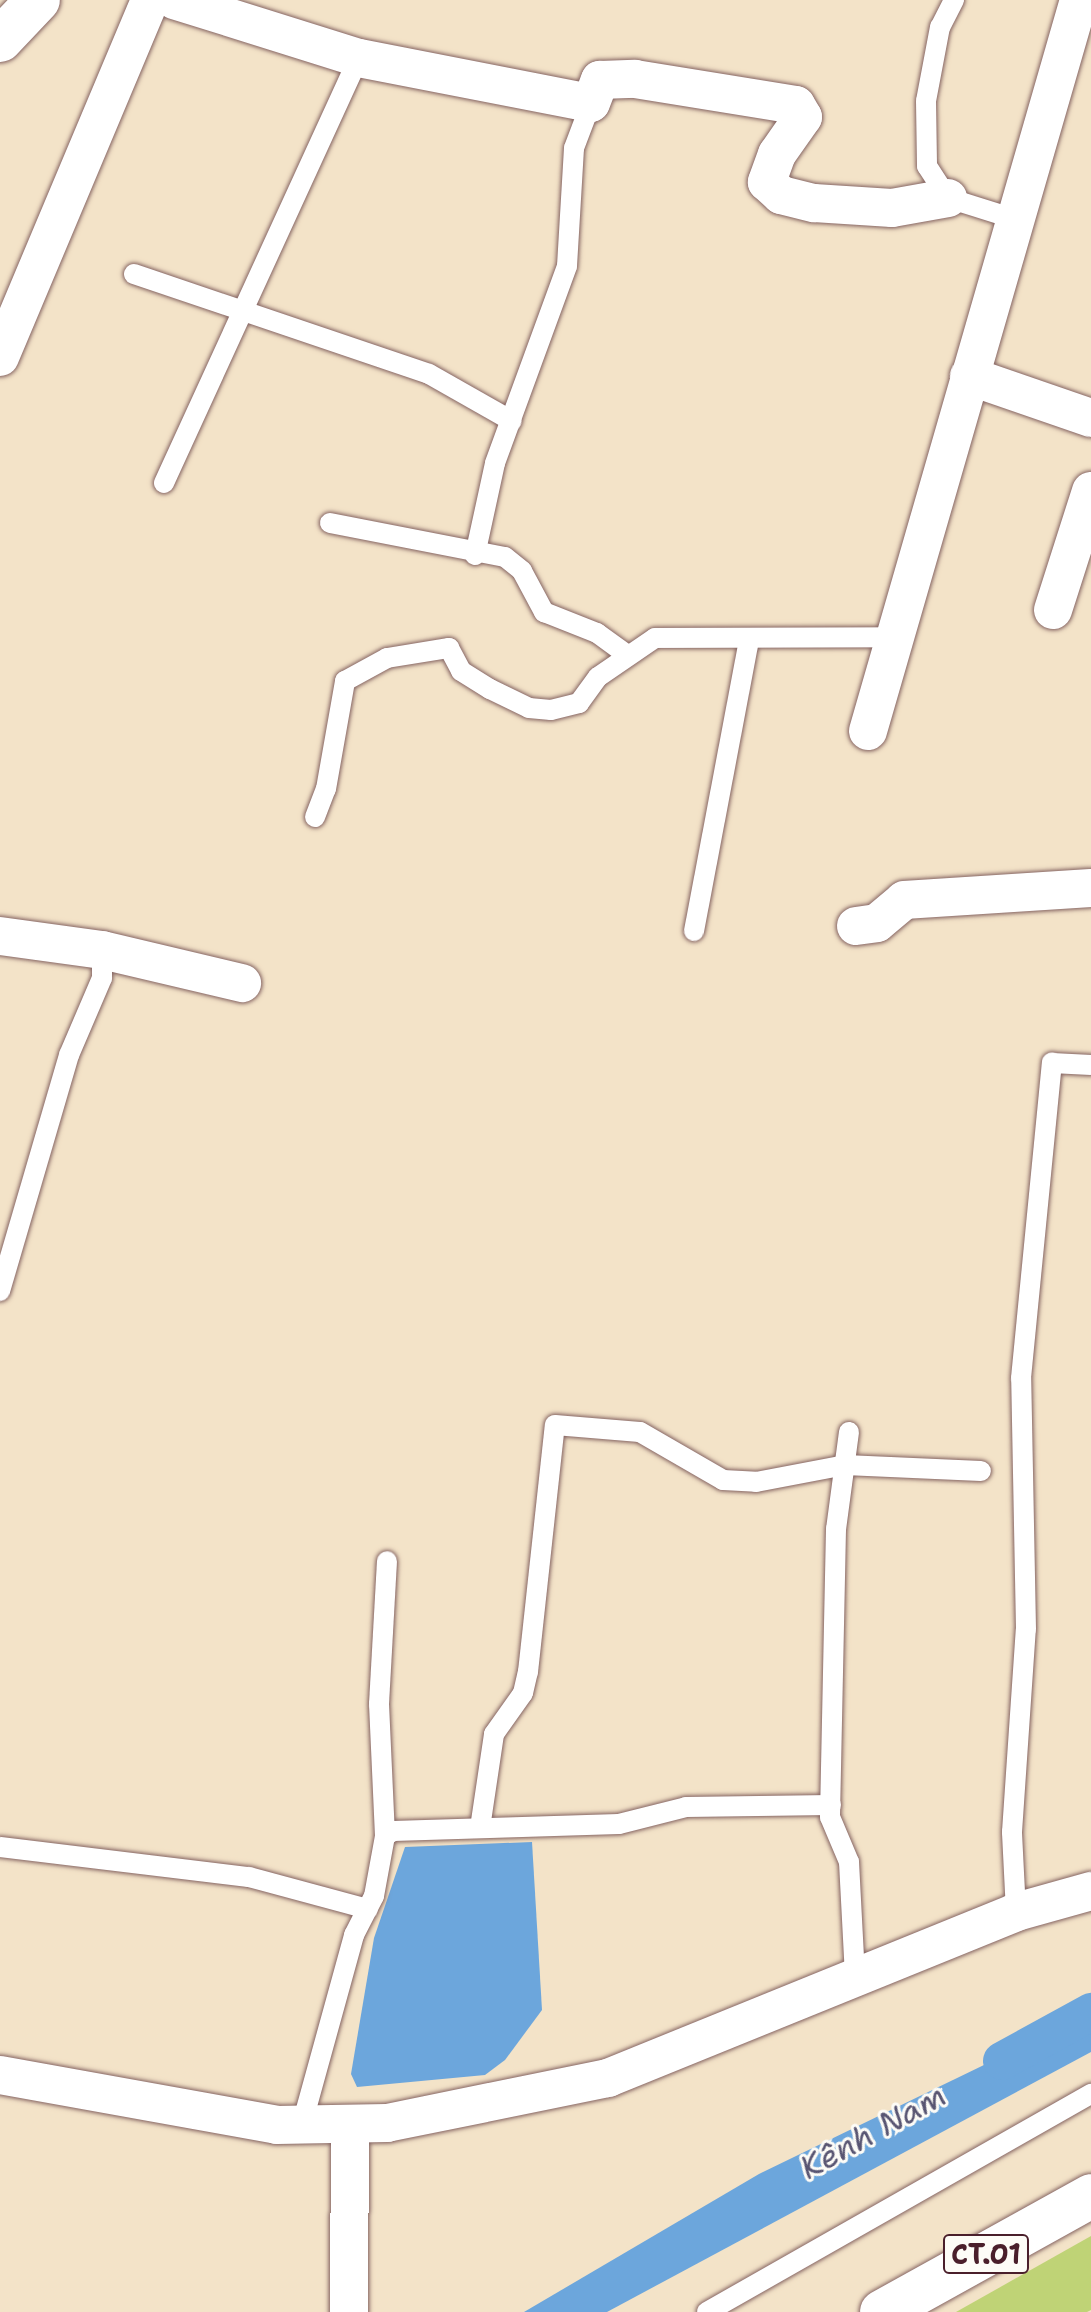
<!DOCTYPE html>
<html>
<head>
<meta charset="utf-8">
<style>
  body { margin:0 }
  #map { position:relative; width:1091px; height:2312px; overflow:hidden; background:#f3e3c8; font-family:"Shantell Sans",sans-serif }
  div>[style] { position:absolute }
  [style*='--x'] { left:calc(var(--x)*1px); top:calc(var(--y)*1px); width:calc(var(--w)*1px); rotate:calc(var(--a)*1deg) }
  .green>* { inset:0; background:#bfd376 }
  .water>* { inset:0; background:#6ca6dc }
  .canal>* { height:38px; margin:-19px; padding:0 19px; transform-origin:19px; border-radius:19px; background:#6ca6dc }
  .roads { filter:drop-shadow(0 0 2px #856462) drop-shadow(0 0 2px #856462) }
  .lane>* { height:20px; margin:-10px; padding:0 10px; transform-origin:10px; border-radius:10px; background:#fff }
  .street>* { height:38px; margin:-19px; padding:0 19px; transform-origin:19px; border-radius:19px; background:#fff }
  .secondary>* { height:44px; margin:-22px; padding:0 22px; transform-origin:22px; border-radius:22px; background:#fff }
  .highway>* { height:44px; margin:-22px; padding:0 22px; transform-origin:22px; border-radius:22px; background:#fff }
  span { translate:-50% -50%; white-space:nowrap; text-align:center; line-height:1.15; -webkit-text-stroke:6px #fdfcf7; paint-order:stroke }
  .shield-label span { padding:2px 6px; background:#fdfcf7; border:2px solid; border-radius:6px; -webkit-text-stroke-width:0 }
  .shield-label { font-size:28px; color:#4a1f2b; font-weight:700 }
  .water-label { font-size:32px; color:#585572; font-style:italic }
</style>
</head>
<body>
<div id="map">
  <div class="green">
    <div style="clip-path:polygon(1091px 2236px,1091px 2310px,1087px 2312px,956px 2312px)"></div>
  </div>
  <div class="water">
    <div style="clip-path:polygon(532px 1842px,542px 2010px,505px 2060px,485px 2075px,357px 2087px,351px 2074px,374px 1938px,405px 1847px)"></div>
    <div style="clip-path:polygon(1091px 2013px,1091px 2052px,607px 2312px,524px 2312px,759px 2174px)"></div>
  </div>
  <div class="canal">
    <div style="--x:1002;--y:2061;--w:102;--a:-28.8"></div>
  </div>
  <div class="roads">
    <div class="lane">
      <div style="--x:954;--y:0;--w:30;--a:117"></div>
      <div style="--x:940;--y:27;--w:75;--a:100.7"></div>
      <div style="--x:926;--y:101;--w:65;--a:89.1"></div>
      <div style="--x:927;--y:166;--w:38;--a:57"></div>
      <div style="--x:948;--y:198;--w:70;--a:17.4"></div>
      <div style="--x:134;--y:274;--w:311;--a:18.7"></div>
      <div style="--x:429;--y:374;--w:95;--a:29.5"></div>
      <div style="--x:164;--y:483;--w:468;--a:-65.4"></div>
      <div style="--x:330;--y:523;--w:178;--a:11"></div>
      <div style="--x:505;--y:557;--w:22;--a:39"></div>
      <div style="--x:522;--y:571;--w:47;--a:61.8"></div>
      <div style="--x:544;--y:612;--w:57;--a:21.6"></div>
      <div style="--x:597;--y:633;--w:36;--a:36"></div>
      <div style="--x:475;--y:555;--w:94;--a:-77.7"></div>
      <div style="--x:495;--y:463;--w:210;--a:-69.9"></div>
      <div style="--x:567;--y:266;--w:118;--a:-86.6"></div>
      <div style="--x:574;--y:148;--w:48;--a:-69.3"></div>
      <div style="--x:315;--y:817;--w:30;--a:-69"></div>
      <div style="--x:326;--y:789;--w:110;--a:-80"></div>
      <div style="--x:345;--y:681;--w:48;--a:-28.7"></div>
      <div style="--x:387;--y:658;--w:63;--a:-9.2"></div>
      <div style="--x:449;--y:648;--w:26;--a:62"></div>
      <div style="--x:461;--y:671;--w:34;--a:32"></div>
      <div style="--x:490;--y:689;--w:43;--a:26"></div>
      <div style="--x:529;--y:708;--w:22;--a:5"></div>
      <div style="--x:551;--y:710;--w:29;--a:-14"></div>
      <div style="--x:579;--y:703;--w:32;--a:-54"></div>
      <div style="--x:598;--y:677;--w:69;--a:-34.4"></div>
      <div style="--x:655;--y:638;--w:239;--a:-0.2"></div>
      <div style="--x:694;--y:931;--w:297;--a:-79.3"></div>
      <div style="--x:0;--y:1291;--w:246;--a:-73.7"></div>
      <div style="--x:69;--y:1055;--w:84;--a:-66.8"></div>
      <div style="--x:102;--y:978;--w:28;--a:-90"></div>
      <div style="--x:849;--y:1432;--w:98;--a:97.6"></div>
      <div style="--x:836;--y:1529;--w:288;--a:91.2"></div>
      <div style="--x:830;--y:1817;--w:49;--a:67.1"></div>
      <div style="--x:849;--y:1862;--w:116;--a:87"></div>
      <div style="--x:480;--y:1828;--w:95;--a:-81.5"></div>
      <div style="--x:494;--y:1734;--w:50;--a:-54.7"></div>
      <div style="--x:523;--y:1693;--w:22;--a:-77"></div>
      <div style="--x:528;--y:1672;--w:248;--a:-83.8"></div>
      <div style="--x:555;--y:1425;--w:85;--a:4.7"></div>
      <div style="--x:640;--y:1432;--w:96;--a:30"></div>
      <div style="--x:723;--y:1480;--w:33;--a:3"></div>
      <div style="--x:756;--y:1482;--w:91;--a:-10.8"></div>
      <div style="--x:845;--y:1465;--w:136;--a:2.5"></div>
      <div style="--x:385;--y:1836;--w:9;--a:-32"></div>
      <div style="--x:393;--y:1831;--w:226;--a:-1.8"></div>
      <div style="--x:619;--y:1824;--w:69;--a:-14.2"></div>
      <div style="--x:686;--y:1807;--w:145;--a:-0.8"></div>
      <div style="--x:0;--y:1847;--w:251;--a:6.9"></div>
      <div style="--x:249;--y:1877;--w:123;--a:15.1"></div>
      <div style="--x:1016;--y:1912;--w:80;--a:-92.9"></div>
      <div style="--x:1012;--y:1832;--w:203;--a:-86.1"></div>
      <div style="--x:1026;--y:1629;--w:251;--a:-91.1"></div>
      <div style="--x:1021;--y:1378;--w:317;--a:-84.4"></div>
      <div style="--x:1052;--y:1063;--w:39;--a:3"></div>
      <div style="--x:302;--y:2124;--w:196;--a:-74.6"></div>
      <div style="--x:354;--y:1935;--w:44;--a:-62.9"></div>
      <div style="--x:374;--y:1896;--w:61;--a:-79.6"></div>
      <div style="--x:385;--y:1836;--w:132;--a:-92.6"></div>
      <div style="--x:379;--y:1704;--w:143;--a:-86.8"></div>
      <div style="--x:707;--y:2312;--w:442;--a:-29.6"></div>
    </div>
    <div class="street">
      <div style="--x:174;--y:0;--w:194;--a:17.4"></div>
      <div style="--x:359;--y:58;--w:236;--a:11"></div>
      <div style="--x:591;--y:103;--w:25;--a:-69"></div>
      <div style="--x:600;--y:80;--w:35;--a:-2"></div>
      <div style="--x:635;--y:79;--w:163;--a:9.2"></div>
      <div style="--x:796;--y:105;--w:14;--a:60"></div>
      <div style="--x:803;--y:117;--w:45;--a:125.1"></div>
      <div style="--x:777;--y:154;--w:30;--a:110"></div>
      <div style="--x:767;--y:182;--w:19;--a:43"></div>
      <div style="--x:781;--y:195;--w:34;--a:14"></div>
      <div style="--x:814;--y:203;--w:78;--a:3.7"></div>
      <div style="--x:892;--y:208;--w:57;--a:-10.1"></div>
      <div style="--x:0;--y:357;--w:387;--a:-67.2"></div>
      <div style="--x:969;--y:376;--w:129;--a:19"></div>
      <div style="--x:1053;--y:610;--w:125;--a:-72.3"></div>
      <div style="--x:868;--y:731;--w:761;--a:-73.9"></div>
      <div style="--x:856;--y:926;--w:21;--a:-8"></div>
      <div style="--x:877;--y:923;--w:35;--a:-40"></div>
      <div style="--x:904;--y:900;--w:187;--a:-3.7"></div>
      <div style="--x:0;--y:936;--w:103;--a:7.8"></div>
      <div style="--x:102;--y:950;--w:144;--a:13.3"></div>
      <div style="--x:0;--y:2075;--w:281;--a:10.2"></div>
      <div style="--x:277;--y:2125;--w:110;--a:-1"></div>
      <div style="--x:387;--y:2123;--w:226;--a:-11.5"></div>
      <div style="--x:608;--y:2078;--w:440;--a:-22.1"></div>
      <div style="--x:1016;--y:1912;--w:78;--a:-15.6"></div>
      <div style="--x:349;--y:2312;--w:188;--a:-89.7"></div>
    </div>
    <div class="secondary">
      <div style="--x:0;--y:40;--w:55;--a:-46.5"></div>
    </div>
    <div class="highway">
      <div style="--x:882;--y:2312;--w:239;--a:-29"></div>
    </div>
  </div>
  <div class="shield-label">
    <span style="left:986px;top:2254px">CT.01</span>
  </div>
  <div class="water-label">
    <span style="left:873px;top:2132px;rotate:-29deg">Kênh Nam</span>
  </div>
</div>
</body>
</html>
